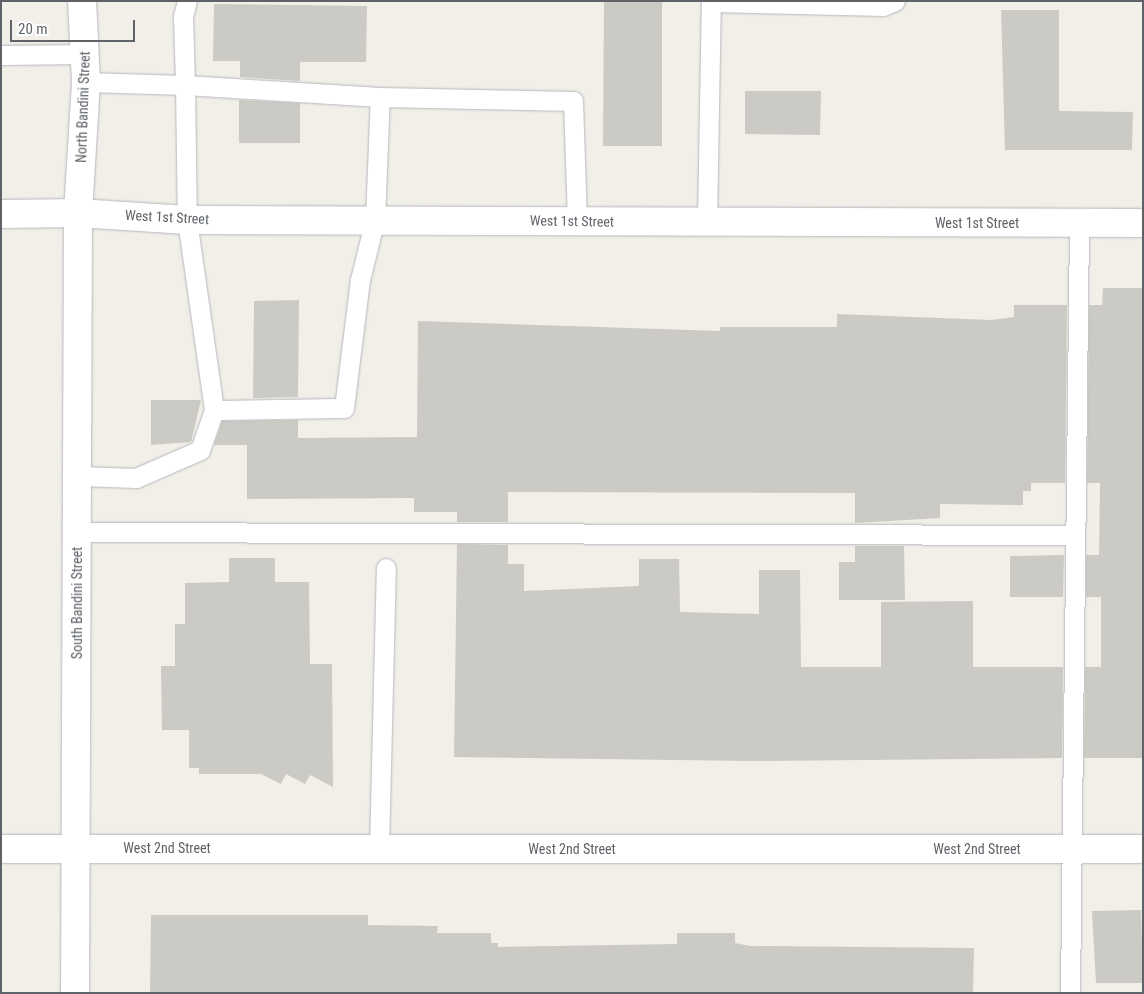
<!DOCTYPE html>
<html>
<head>
<meta charset="utf-8">
<style>
  body { margin:0 }
  #map { position:relative; width:1144px; height:994px; overflow:hidden; background:#f1efe8; font-family:"Roboto Condensed",sans-serif }
  div>[style] { position:absolute }
  [style*='--x'] { left:calc(var(--x)*1px); top:calc(var(--y)*1px); width:calc(var(--w)*1px); rotate:calc(var(--a)*1deg) }
  .building>* { inset:0; background:#cccac5 }
  .roads { filter:drop-shadow(0 0 1px #b5b8bc) drop-shadow(0 0 1px #b5b8bc) }
  .lane>* { height:19px; margin:-9.5px; padding:0 9.5px; transform-origin:9.5px; border-radius:9.5px; background:#fff }
  .street>* { height:28px; margin:-14px; padding:0 14px; transform-origin:14px; border-radius:14px; background:#fff }
  .secondary>* { height:28px; margin:-14px; padding:0 14px; transform-origin:14px; border-radius:14px; background:#fff }
  span { translate:-50% -50%; white-space:nowrap; text-align:center; line-height:1.15; -webkit-text-stroke:4px #fff; paint-order:stroke }
  .street-label { font-size:14px; color:#5f6368 }
  .frame { position:absolute; inset:0; border:2px solid #5f6368; pointer-events:none }
  .scale { position:absolute; left:10px; top:20px; width:125px; height:22px; box-sizing:border-box; border:2px solid #5f6368; border-top:0; padding-left:6px; font-size:15px; line-height:18px; white-space:nowrap; color:#5f6368; -webkit-text-stroke:4px #fff; paint-order:stroke }
</style>
</head>
<body>
<div id="map">
  <div class="building">
    <div style="clip-path:polygon(604px 1px,662px 1px,662px 146px,603px 146px)"></div>
    <div style="clip-path:polygon(214px 4px,367px 6px,366px 62px,300px 62px,300px 81px,240px 77px,240px 61px,213px 61px)"></div>
    <div style="clip-path:polygon(1001px 10px,1059px 10px,1059px 111px,1133px 112px,1132px 150px,1005px 150px)"></div>
    <div style="clip-path:polygon(745px 91px,821px 91px,820px 135px,745px 134px)"></div>
    <div style="clip-path:polygon(239px 100px,300px 103px,300px 143px,239px 143px)"></div>
    <div style="clip-path:polygon(1103px 288px,1143px 288px,1143px 758px,1084px 758px,1085px 667px,1101px 667px,1101px 597px,1086px 597px,1086px 555px,1099px 555px,1100px 483px,1087px 483px,1089px 305px,1102px 305px)"></div>
    <div style="clip-path:polygon(299px 300px,298px 397px,253px 398px,254px 301px)"></div>
    <div style="clip-path:polygon(1014px 305px,1067px 305px,1065px 483px,1031px 483px,1031px 491px,1023px 491px,1023px 505px,940px 504px,940px 518px,855px 523px,855px 493px,508px 492px,508px 522px,457px 522px,457px 512px,414px 512px,414px 498px,247px 499px,247px 445px,214px 445px,222px 421px,298px 420px,298px 438px,417px 437px,418px 321px,720px 331px,720px 327px,837px 327px,837px 314px,991px 320px,1014px 317px)"></div>
    <div style="clip-path:polygon(151px 400px,201px 400px,191px 442px,151px 445px)"></div>
    <div style="clip-path:polygon(457px 544px,508px 545px,508px 564px,524px 564px,524px 591px,639px 586px,639px 559px,679px 559px,680px 612px,759px 614px,759px 570px,800px 570px,801px 667px,881px 667px,881px 602px,973px 601px,973px 667px,1063px 667px,1062px 758px,750px 761px,454px 757px)"></div>
    <div style="clip-path:polygon(855px 546px,904px 546px,905px 600px,839px 600px,839px 562px,855px 562px)"></div>
    <div style="clip-path:polygon(1064px 555px,1063px 597px,1010px 597px,1010px 556px)"></div>
    <div style="clip-path:polygon(229px 558px,275px 558px,275px 582px,309px 582px,310px 664px,332px 664px,333px 787px,310px 775px,305px 784px,286px 774px,281px 784px,261px 774px,199px 774px,199px 768px,189px 768px,189px 730px,162px 730px,161px 666px,175px 666px,175px 624px,185px 624px,185px 583px,229px 582px)"></div>
    <div style="clip-path:polygon(1141px 910px,1143px 983px,1096px 983px,1092px 911px)"></div>
    <div style="clip-path:polygon(151px 915px,368px 915px,368px 925px,438px 926px,437px 933px,491px 933px,491px 943px,498px 943px,498px 947px,677px 944px,677px 933px,735px 933px,735px 943px,750px 946px,974px 948px,973px 993px,150px 993px)"></div>
  </div>
  <div class="roads">
    <div class="lane">
      <div style="--x:187;--y:1;--w:16;--a:105"></div>
      <div style="--x:183;--y:16;--w:69;--a:88.3"></div>
      <div style="--x:185;--y:85;--w:195;--a:3.5"></div>
      <div style="--x:380;--y:97;--w:193;--a:1.2"></div>
      <div style="--x:573;--y:101;--w:120;--a:88.1"></div>
      <div style="--x:711;--y:2;--w:172;--a:1.3"></div>
      <div style="--x:883;--y:6;--w:13;--a:-23"></div>
      <div style="--x:1;--y:55;--w:84;--a:-0.7"></div>
      <div style="--x:86;--y:82;--w:99;--a:1.7"></div>
      <div style="--x:185;--y:85;--w:135;--a:89.2"></div>
      <div style="--x:187;--y:220;--w:192;--a:81.9"></div>
      <div style="--x:214;--y:410;--w:130;--a:-0.9"></div>
      <div style="--x:344;--y:408;--w:129;--a:-82.9"></div>
      <div style="--x:360;--y:280;--w:63;--a:-76.2"></div>
      <div style="--x:375;--y:219;--w:122;--a:-87.7"></div>
      <div style="--x:707;--y:222;--w:221;--a:-89"></div>
      <div style="--x:80;--y:476;--w:56;--a:2"></div>
      <div style="--x:136;--y:478;--w:70;--a:-23.6"></div>
      <div style="--x:200;--y:450;--w:42;--a:-70.7"></div>
      <div style="--x:77;--y:532;--w:998;--a:0.17"></div>
      <div style="--x:379;--y:849;--w:281;--a:-88.6"></div>
      <div style="--x:1070;--y:993;--w:770;--a:-89.33"></div>
    </div>
    <div class="street">
      <div style="--x:1;--y:849;--w:1142;--a:0"></div>
    </div>
    <div class="secondary">
      <div style="--x:1;--y:214;--w:77;--a:-0.7"></div>
      <div style="--x:78;--y:213;--w:109;--a:3.7"></div>
      <div style="--x:187;--y:220;--w:956;--a:0.18"></div>
      <div style="--x:75;--y:993;--w:780;--a:-89.78"></div>
      <div style="--x:78;--y:213;--w:131;--a:-86.5"></div>
      <div style="--x:86;--y:82;--w:81;--a:-92.8"></div>
    </div>
  </div>
  <div class="street-label">
    <span style="left:83px;top:107px;rotate:-88deg">North Bandini Street</span>
    <span style="left:167px;top:217px;rotate:3deg">West 1st Street</span>
    <span style="left:572px;top:221px;rotate:1deg">West 1st Street</span>
    <span style="left:977px;top:223px">West 1st Street</span>
    <span style="left:77px;top:603px;rotate:-90deg">South Bandini Street</span>
    <span style="left:167px;top:848px">West 2nd Street</span>
    <span style="left:572px;top:849px">West 2nd Street</span>
    <span style="left:977px;top:849px">West 2nd Street</span>
  </div>
  <div class="frame"></div>
  <div class="scale">20 m</div>
</div>
</body>
</html>
